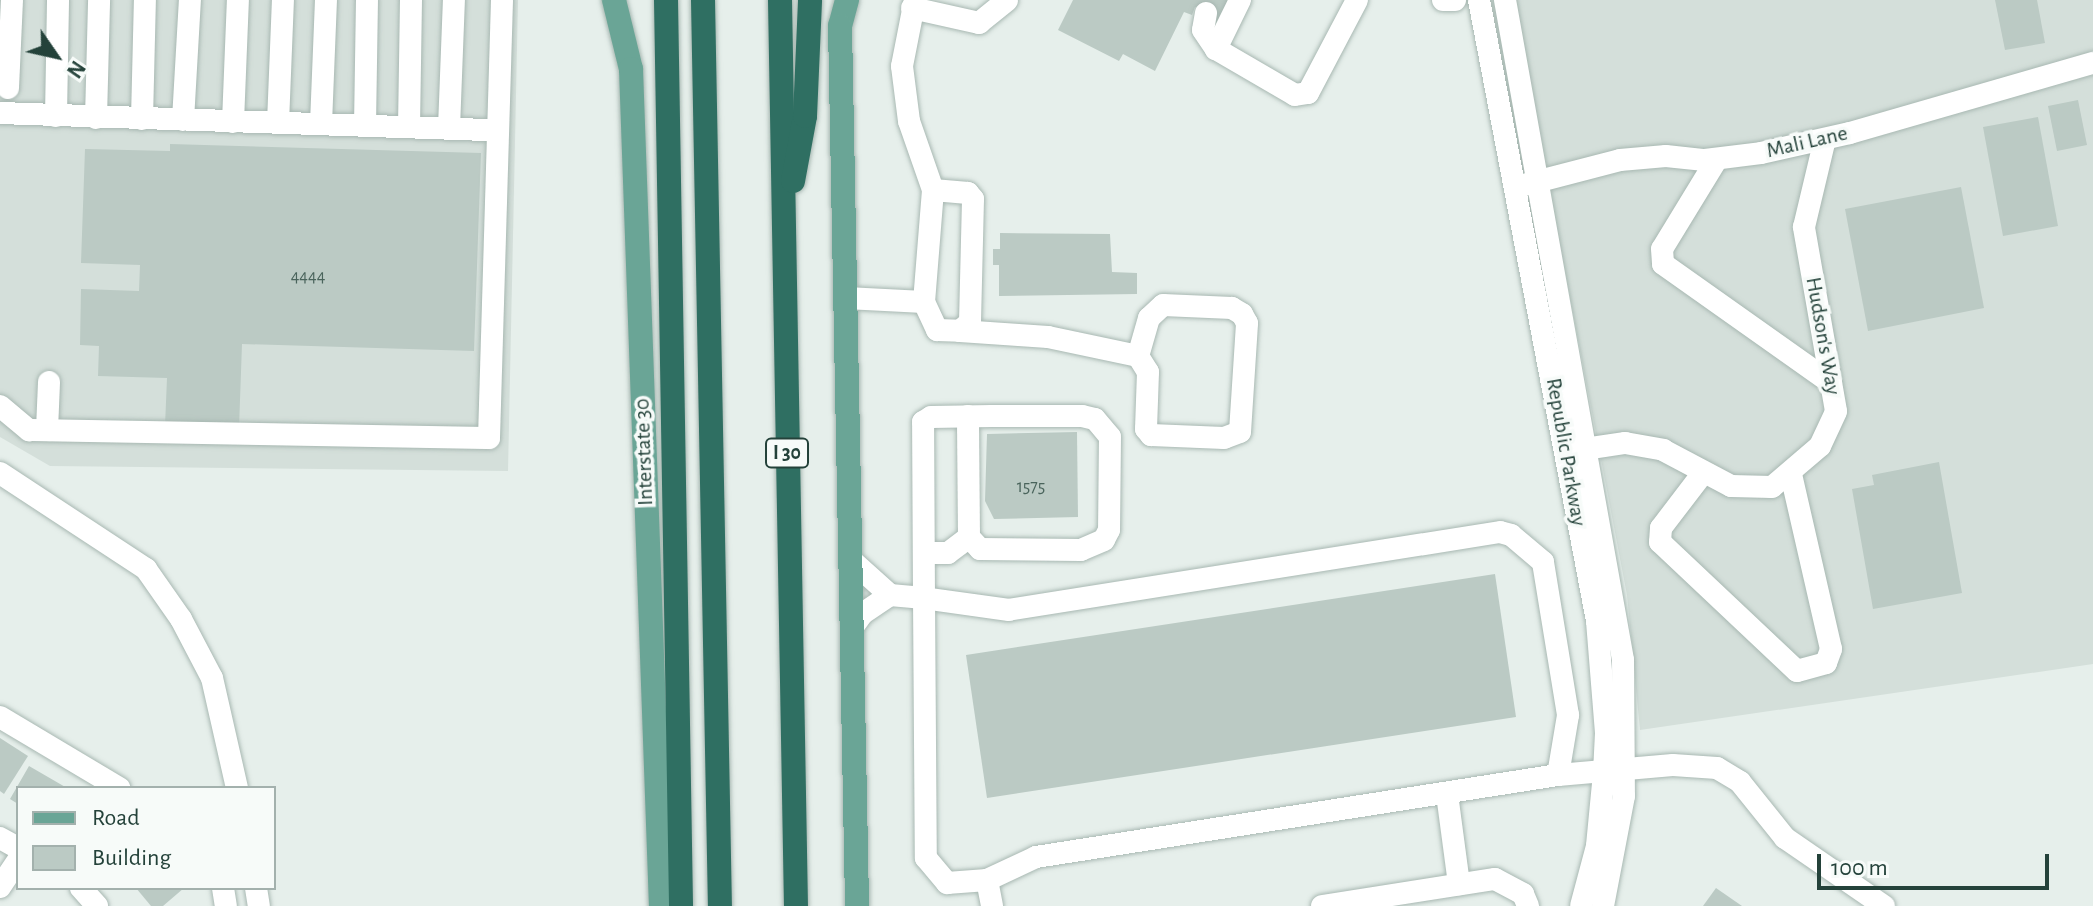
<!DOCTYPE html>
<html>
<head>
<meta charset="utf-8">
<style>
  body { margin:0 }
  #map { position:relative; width:2093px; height:906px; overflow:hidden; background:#e6efeb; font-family:"Alegreya Sans",sans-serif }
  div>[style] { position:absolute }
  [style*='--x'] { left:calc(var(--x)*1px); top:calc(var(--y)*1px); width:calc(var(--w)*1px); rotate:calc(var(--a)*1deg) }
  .built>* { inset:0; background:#d4dfda }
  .building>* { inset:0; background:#bbcac4 }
  .roads { filter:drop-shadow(0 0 2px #a8b8b2) drop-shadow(0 0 2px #a8b8b2) }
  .minor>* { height:22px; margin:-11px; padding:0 11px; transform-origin:11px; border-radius:11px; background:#fff }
  .major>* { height:24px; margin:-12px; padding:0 12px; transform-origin:12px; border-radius:12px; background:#6aa596 }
  .highway>* { height:24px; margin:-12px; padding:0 12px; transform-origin:12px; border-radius:12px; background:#2f6f62 }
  span { translate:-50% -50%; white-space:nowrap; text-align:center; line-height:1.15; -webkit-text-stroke:7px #f7fbf9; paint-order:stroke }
  .number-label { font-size:18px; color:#4a645c }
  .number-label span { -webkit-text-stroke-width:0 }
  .shield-label span { padding:2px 6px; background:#f7fbf9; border:2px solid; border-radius:6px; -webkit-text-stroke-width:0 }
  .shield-label { font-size:20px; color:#24423a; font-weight:700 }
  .street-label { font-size:22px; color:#24423a }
  .legend { position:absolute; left:16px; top:786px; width:260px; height:104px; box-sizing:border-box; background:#f7fbf9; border:2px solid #a3b1ad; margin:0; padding:10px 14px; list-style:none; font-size:24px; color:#24423a }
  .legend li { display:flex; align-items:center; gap:16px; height:40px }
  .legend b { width:40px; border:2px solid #a3b1ad }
  .north { position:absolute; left:16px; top:16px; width:80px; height:80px; -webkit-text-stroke:6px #f7fbf9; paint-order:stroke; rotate:124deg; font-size:22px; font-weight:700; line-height:32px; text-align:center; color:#24423a }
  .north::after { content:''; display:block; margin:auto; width:28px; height:36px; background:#24423a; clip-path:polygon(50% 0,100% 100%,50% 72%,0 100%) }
  .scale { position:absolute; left:1817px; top:854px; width:232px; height:36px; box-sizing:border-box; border:4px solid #24423a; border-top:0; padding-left:10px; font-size:24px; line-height:28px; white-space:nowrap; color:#24423a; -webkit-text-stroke:6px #f7fbf9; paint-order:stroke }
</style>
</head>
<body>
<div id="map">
  <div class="built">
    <div style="clip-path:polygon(0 0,518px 0,508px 471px,50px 466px,0 437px)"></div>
    <div style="clip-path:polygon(1513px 0,2093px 0,2093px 664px,1640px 730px,1627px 595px)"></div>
  </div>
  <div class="building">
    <div style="clip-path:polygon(1073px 0,1228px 0,1218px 19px,1195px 7px,1192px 15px,1184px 12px,1155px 71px,1123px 54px,1119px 61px,1058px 30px)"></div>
    <div style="clip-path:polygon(1995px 0,2037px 0,2045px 43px,2005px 50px)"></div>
    <div style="clip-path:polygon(2078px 100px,2087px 145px,2057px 151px,2048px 106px)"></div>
    <div style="clip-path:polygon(2038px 117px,2058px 226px,2003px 236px,1983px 127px)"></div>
    <div style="clip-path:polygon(170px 144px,481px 153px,474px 351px,242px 344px,239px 428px,165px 426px,167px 378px,98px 376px,99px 346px,80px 345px,81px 289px,139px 291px,140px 265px,81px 263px,85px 149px,170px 151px)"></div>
    <div style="clip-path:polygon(1961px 187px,1984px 308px,1868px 331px,1845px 209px)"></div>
    <div style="clip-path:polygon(1000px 233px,1110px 234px,1112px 272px,1137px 273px,1137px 294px,999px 296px,999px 265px,993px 265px,993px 249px,1000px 249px)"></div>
    <div style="clip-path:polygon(1077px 432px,1078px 517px,994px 519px,985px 501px,987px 434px)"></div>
    <div style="clip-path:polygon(1939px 462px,1962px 593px,1873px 609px,1852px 489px,1874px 485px,1872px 475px)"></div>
    <div style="clip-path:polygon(1495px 574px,1516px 717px,987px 798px,966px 655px)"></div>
    <div style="clip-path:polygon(0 738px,28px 756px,4px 794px,0 791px)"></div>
    <div style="clip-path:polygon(29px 766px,67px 788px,18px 788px,18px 804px,10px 799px)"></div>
    <div style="clip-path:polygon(136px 888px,184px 888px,163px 906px,151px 906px)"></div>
    <div style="clip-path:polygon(1716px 888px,1742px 906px,1703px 906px)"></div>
  </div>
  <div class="roads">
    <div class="minor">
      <div style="--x:1240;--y:0;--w:55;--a:116.1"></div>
      <div style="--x:1216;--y:49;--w:91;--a:30.2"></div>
      <div style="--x:1295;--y:95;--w:13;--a:-9"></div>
      <div style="--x:1308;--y:93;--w:105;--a:-62.2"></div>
      <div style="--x:1443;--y:0;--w:12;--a:0"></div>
      <div style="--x:1479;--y:0;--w:632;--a:79.24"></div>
      <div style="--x:1597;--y:621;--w:112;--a:85.4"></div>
      <div style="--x:1606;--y:733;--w:40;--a:92.9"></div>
      <div style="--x:1604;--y:773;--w:73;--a:95.5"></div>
      <div style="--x:1597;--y:846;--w:62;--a:104.9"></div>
      <div style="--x:1505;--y:0;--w:670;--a:79.86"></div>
      <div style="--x:1623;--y:660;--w:136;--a:89.6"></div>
      <div style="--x:1624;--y:796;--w:112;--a:100.8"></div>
      <div style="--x:912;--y:8;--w:69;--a:12.6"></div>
      <div style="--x:979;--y:23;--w:36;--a:-39"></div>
      <div style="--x:1206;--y:13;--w:17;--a:100"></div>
      <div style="--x:1203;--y:30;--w:23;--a:56"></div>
      <div style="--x:8;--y:88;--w:88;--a:-87.4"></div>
      <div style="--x:0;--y:113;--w:497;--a:2"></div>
      <div style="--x:56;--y:116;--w:116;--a:-89"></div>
      <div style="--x:96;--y:118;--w:118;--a:-88.5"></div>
      <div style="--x:142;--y:119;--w:119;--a:-88.6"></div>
      <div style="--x:183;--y:120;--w:120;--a:-86.7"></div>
      <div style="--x:233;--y:122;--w:122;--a:-87.7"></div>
      <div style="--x:278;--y:123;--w:123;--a:-87.7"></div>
      <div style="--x:321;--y:124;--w:124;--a:-87.7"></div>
      <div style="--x:365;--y:126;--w:126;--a:-89.1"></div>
      <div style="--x:409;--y:127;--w:127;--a:-89.1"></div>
      <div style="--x:449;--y:128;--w:128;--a:-87.8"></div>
      <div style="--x:1717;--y:159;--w:105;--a:121.4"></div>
      <div style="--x:1662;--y:249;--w:15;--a:86"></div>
      <div style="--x:1663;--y:264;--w:206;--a:35.3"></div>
      <div style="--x:1524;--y:185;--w:99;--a:-14.6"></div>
      <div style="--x:1620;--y:160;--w:46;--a:-5"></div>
      <div style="--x:1666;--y:156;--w:39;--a:6"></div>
      <div style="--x:1705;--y:160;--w:56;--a:-7.1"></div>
      <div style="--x:1761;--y:153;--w:91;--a:-12.7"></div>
      <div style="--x:1850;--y:133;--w:253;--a:-16.1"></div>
      <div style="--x:846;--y:298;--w:78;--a:2.9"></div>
      <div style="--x:924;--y:302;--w:112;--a:-85.4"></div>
      <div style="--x:933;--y:190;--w:73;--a:-109.2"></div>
      <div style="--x:909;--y:121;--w:55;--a:-97.3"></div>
      <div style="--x:902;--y:66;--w:67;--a:-78.9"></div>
      <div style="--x:924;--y:302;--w:31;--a:65"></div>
      <div style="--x:937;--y:330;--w:23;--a:2"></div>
      <div style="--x:960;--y:331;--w:13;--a:-42"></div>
      <div style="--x:970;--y:322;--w:123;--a:-88.6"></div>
      <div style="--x:973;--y:199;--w:8;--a:-130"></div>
      <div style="--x:968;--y:193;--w:35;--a:-175"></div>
      <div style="--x:960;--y:331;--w:88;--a:3.9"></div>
      <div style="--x:1048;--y:337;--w:92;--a:11.9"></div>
      <div style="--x:1138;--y:356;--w:19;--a:58"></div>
      <div style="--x:1148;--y:372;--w:57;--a:92"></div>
      <div style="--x:1146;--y:429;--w:8;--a:50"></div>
      <div style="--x:1151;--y:435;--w:73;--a:2.4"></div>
      <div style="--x:1224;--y:438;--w:17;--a:-21"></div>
      <div style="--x:1240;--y:432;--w:109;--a:-86.3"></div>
      <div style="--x:1247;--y:323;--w:10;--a:-119"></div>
      <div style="--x:1242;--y:314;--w:12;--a:-149"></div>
      <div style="--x:1232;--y:308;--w:69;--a:-177.5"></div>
      <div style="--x:1163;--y:305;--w:19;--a:137"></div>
      <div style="--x:1149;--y:318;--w:40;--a:106"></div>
      <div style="--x:0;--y:406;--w:38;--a:40"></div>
      <div style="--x:29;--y:430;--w:460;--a:1"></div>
      <div style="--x:489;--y:438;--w:438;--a:-88.3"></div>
      <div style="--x:47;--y:430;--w:48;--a:-87.6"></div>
      <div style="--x:1571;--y:451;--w:55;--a:-8.4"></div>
      <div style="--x:1625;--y:443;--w:39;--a:10"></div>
      <div style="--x:1663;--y:450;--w:77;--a:27.9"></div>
      <div style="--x:1731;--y:486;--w:41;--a:1.4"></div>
      <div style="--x:1772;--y:487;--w:63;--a:-40.5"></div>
      <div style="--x:1820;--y:446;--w:38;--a:-65"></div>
      <div style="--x:1836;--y:411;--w:187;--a:-99.9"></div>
      <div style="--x:1804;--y:227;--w:90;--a:-76.6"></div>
      <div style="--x:0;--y:473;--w:175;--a:33.3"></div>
      <div style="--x:146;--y:569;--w:61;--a:55"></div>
      <div style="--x:181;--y:619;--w:67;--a:62.3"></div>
      <div style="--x:212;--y:678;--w:113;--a:77.2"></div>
      <div style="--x:1703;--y:473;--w:69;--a:127.4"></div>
      <div style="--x:1661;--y:528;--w:14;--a:94"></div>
      <div style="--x:1660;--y:542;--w:188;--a:43.3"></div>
      <div style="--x:1797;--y:671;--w:30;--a:-15"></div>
      <div style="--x:1826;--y:663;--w:15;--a:-70"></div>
      <div style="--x:1831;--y:649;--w:180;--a:-102.9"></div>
      <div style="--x:925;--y:553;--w:23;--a:0"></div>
      <div style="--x:948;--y:553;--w:26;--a:-37"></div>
      <div style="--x:851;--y:560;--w:52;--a:41.9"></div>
      <div style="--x:890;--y:595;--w:34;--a:5"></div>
      <div style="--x:924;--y:598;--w:176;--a:-90.3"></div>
      <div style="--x:923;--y:422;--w:9;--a:-32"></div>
      <div style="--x:931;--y:417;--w:61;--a:-0.9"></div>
      <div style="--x:992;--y:416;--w:90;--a:0"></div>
      <div style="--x:1082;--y:416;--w:13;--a:13"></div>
      <div style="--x:1095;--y:419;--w:23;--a:50"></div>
      <div style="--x:1110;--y:437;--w:93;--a:90.6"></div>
      <div style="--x:1109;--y:530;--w:11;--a:117"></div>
      <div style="--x:1104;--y:540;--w:25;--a:157"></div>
      <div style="--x:1081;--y:550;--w:101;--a:-179.4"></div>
      <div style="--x:980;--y:549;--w:16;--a:-133"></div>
      <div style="--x:969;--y:537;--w:121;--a:-90.5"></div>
      <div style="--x:852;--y:628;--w:17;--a:-54"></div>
      <div style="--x:862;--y:614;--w:34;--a:-34"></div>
      <div style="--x:0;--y:717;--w:139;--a:30.8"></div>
      <div style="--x:1558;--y:775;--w:61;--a:-80.5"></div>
      <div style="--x:1568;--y:715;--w:155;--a:-99.3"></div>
      <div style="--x:1543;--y:562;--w:42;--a:-139.8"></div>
      <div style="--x:1511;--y:535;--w:11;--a:-165"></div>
      <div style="--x:1500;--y:532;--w:497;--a:171"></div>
      <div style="--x:1009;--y:610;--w:86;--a:-172"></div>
      <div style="--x:924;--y:598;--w:260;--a:89.6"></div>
      <div style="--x:926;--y:858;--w:33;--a:50"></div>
      <div style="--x:947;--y:883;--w:40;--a:-4.3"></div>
      <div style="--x:987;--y:880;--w:54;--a:-25.1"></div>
      <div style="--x:1036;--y:857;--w:528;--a:-8.93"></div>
      <div style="--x:1558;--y:775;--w:115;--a:-5"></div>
      <div style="--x:1673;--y:765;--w:44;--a:3.9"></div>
      <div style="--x:1717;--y:768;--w:27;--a:31"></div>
      <div style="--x:1740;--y:782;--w:72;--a:51.2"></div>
      <div style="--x:1785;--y:838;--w:120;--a:34.5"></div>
      <div style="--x:1447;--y:794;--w:91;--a:82.4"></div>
      <div style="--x:0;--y:838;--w:21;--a:29"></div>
      <div style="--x:987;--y:880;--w:26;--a:79"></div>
      <div style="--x:0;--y:887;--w:32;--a:-56"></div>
      <div style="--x:81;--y:888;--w:24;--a:48"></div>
      <div style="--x:223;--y:888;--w:18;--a:81"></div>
      <div style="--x:256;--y:888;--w:18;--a:81"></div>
      <div style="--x:1322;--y:906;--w:175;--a:-8.9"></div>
      <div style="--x:1495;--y:879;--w:32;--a:28"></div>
      <div style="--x:1523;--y:894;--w:13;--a:67"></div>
    </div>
    <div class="major">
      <div style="--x:614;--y:0;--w:71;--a:76.2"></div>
      <div style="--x:631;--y:69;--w:838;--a:87.95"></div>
      <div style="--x:847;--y:0;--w:27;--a:105"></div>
      <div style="--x:840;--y:26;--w:880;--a:88.89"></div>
    </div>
    <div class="highway">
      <div style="--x:666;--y:0;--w:906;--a:89.05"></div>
      <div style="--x:703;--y:0;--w:906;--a:88.93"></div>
      <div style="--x:780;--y:0;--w:906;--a:88.99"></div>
      <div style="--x:793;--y:181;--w:66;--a:-79.5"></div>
      <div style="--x:805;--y:116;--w:116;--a:-87.5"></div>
    </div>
  </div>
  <div class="number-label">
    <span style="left:308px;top:277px">4444</span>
    <span style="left:1031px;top:487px">1575</span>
  </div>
  <div class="shield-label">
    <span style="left:787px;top:453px">I 30</span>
  </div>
  <div class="street-label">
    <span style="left:1807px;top:142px;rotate:-13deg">Mali Lane</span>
    <span style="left:1823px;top:336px;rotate:80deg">Hudson's Way</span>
    <span style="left:644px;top:452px;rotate:-92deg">Interstate 30</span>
    <span style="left:1566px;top:452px;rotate:80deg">Republic Parkway</span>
  </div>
  <ul class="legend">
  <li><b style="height:10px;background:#6aa596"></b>Road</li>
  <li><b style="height:22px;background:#bbcac4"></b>Building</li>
  </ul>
  <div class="north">N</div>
  <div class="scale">100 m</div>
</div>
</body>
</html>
